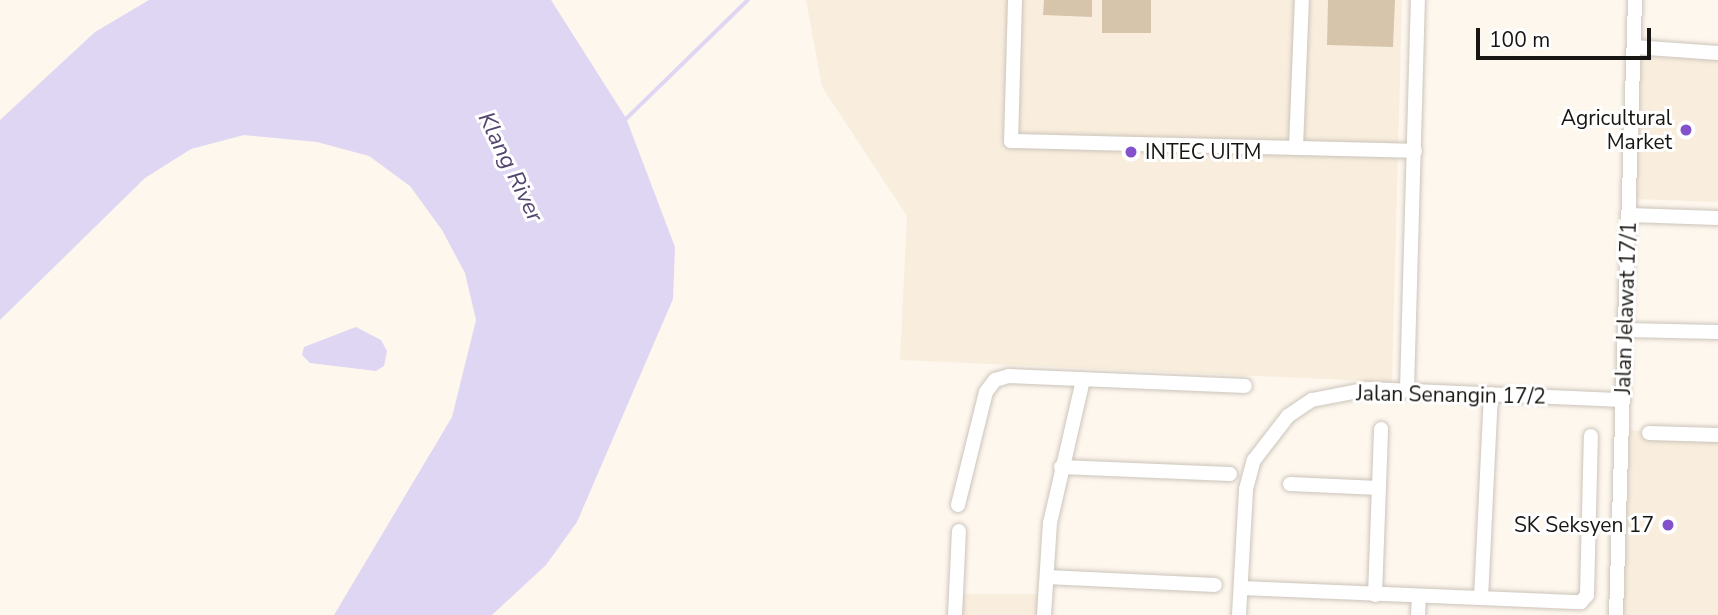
<!DOCTYPE html>
<html>
<head>
<meta charset="utf-8">
<style>
  body { margin:0 }
  #map { position:relative; width:1718px; height:615px; overflow:hidden; background:#fef7ee; font-family:"Nunito Sans",sans-serif }
  div>[style] { position:absolute }
  [style*='--x'] { left:calc(var(--x)*1px); top:calc(var(--y)*1px); width:calc(var(--w)*1px); rotate:calc(var(--a)*1deg) }
  .built>* { inset:0; background:#f9eedd }
  .green>* { inset:0; background:#d6c5ab }
  .water>* { inset:0; background:#dfd6f3 }
  .stream>* { height:3.5px; margin:-1.75px; padding:0 1.75px; transform-origin:1.75px; border-radius:1.75px; background:#dfd6f3 }
  .roads { filter:drop-shadow(0 0 2px #cbc4bb) drop-shadow(0 0 2px #cbc4bb) }
  .minor>* { height:14px; margin:-7px; padding:0 7px; transform-origin:7px; border-radius:7px; background:#fff }
  .dots>* { width:19px; height:19px; translate:-50% -50%; box-sizing:border-box; border:4px solid #fff; border-radius:50% }
  span { translate:-50% -50%; white-space:nowrap; text-align:center; line-height:1.15; -webkit-text-stroke:6px #fff; paint-order:stroke }
  .poi-label { font-size:21px; color:#181612 }
  .right { translate:-100% -50%; text-align:right }
  .left { translate:0 -50%; text-align:left }
  .street-label { font-size:21px; color:#181612 }
  .water-label { font-size:23px; color:#54456f; font-style:italic }
  .scale { position:absolute; left:1476px; top:28px; width:175px; height:32px; box-sizing:border-box; border:4px solid #181612; border-top:0; padding-left:9px; font-size:21px; line-height:24px; white-space:nowrap; color:#181612; -webkit-text-stroke:5px #fff; paint-order:stroke }
</style>
</head>
<body>
<div id="map">
  <div class="built">
    <div style="clip-path:polygon(806px 0,1402px 0,1392px 382px,900px 360px,907px 216px,822px 87px)"></div>
    <div style="clip-path:polygon(1641px 56px,1718px 60px,1718px 202px,1636px 199px)"></div>
    <div style="clip-path:polygon(1622px 430px,1718px 435px,1718px 615px,1616px 615px)"></div>
    <div style="clip-path:polygon(961px 594px,1040px 594px,1039px 615px,960px 615px)"></div>
  </div>
  <div class="green">
    <div style="clip-path:polygon(1044px 0,1092px 0,1092px 17px,1043px 15px)"></div>
    <div style="clip-path:polygon(1102px 0,1151px 0,1151px 33px,1102px 33px)"></div>
    <div style="clip-path:polygon(1328px 0,1395px 0,1393px 47px,1327px 45px)"></div>
  </div>
  <div class="water">
    <div style="clip-path:polygon(149px 0,551px 0,626px 118px,675px 247px,673px 299px,577px 522px,546px 565px,492px 615px,334px 615px,452px 417px,476px 320px,465px 273px,442px 230px,410px 186px,369px 156px,317px 142px,244px 135px,191px 149px,145px 178px,0 320px,0 120px,95px 32px)"></div>
    <div style="clip-path:polygon(356px 327px,381px 340px,387px 351px,384px 366px,376px 371px,310px 363px,302px 355px,304px 347px)"></div>
  </div>
  <div class="stream">
    <div style="--x:624;--y:121;--w:173;--a:-44.3"></div>
  </div>
  <div class="roads">
    <div class="minor">
      <div style="--x:1015;--y:0;--w:141;--a:91.6"></div>
      <div style="--x:1011;--y:141;--w:404;--a:1.4"></div>
      <div style="--x:1634;--y:47;--w:84;--a:4.1"></div>
      <div style="--x:1296;--y:147;--w:147;--a:-87.7"></div>
      <div style="--x:1629;--y:215;--w:89;--a:1.9"></div>
      <div style="--x:1625;--y:330;--w:93;--a:1.2"></div>
      <div style="--x:1407;--y:390;--w:390;--a:-88.4"></div>
      <div style="--x:1649;--y:433;--w:69;--a:1.7"></div>
      <div style="--x:1061;--y:467;--w:169;--a:2.4"></div>
      <div style="--x:1290;--y:484;--w:89;--a:2.6"></div>
      <div style="--x:958;--y:505;--w:116;--a:-76.1"></div>
      <div style="--x:986;--y:392;--w:15;--a:-53"></div>
      <div style="--x:995;--y:380;--w:15;--a:-16"></div>
      <div style="--x:1009;--y:376;--w:236;--a:2.4"></div>
      <div style="--x:1047;--y:577;--w:168;--a:2.7"></div>
      <div style="--x:1241;--y:588;--w:340;--a:2.4"></div>
      <div style="--x:1581;--y:602;--w:9;--a:-49"></div>
      <div style="--x:1587;--y:595;--w:159;--a:-88.6"></div>
      <div style="--x:1375;--y:595;--w:166;--a:-87.9"></div>
      <div style="--x:1481;--y:598;--w:204;--a:-87.2"></div>
      <div style="--x:955;--y:615;--w:84;--a:-87.3"></div>
      <div style="--x:1044;--y:615;--w:92;--a:-86.3"></div>
      <div style="--x:1050;--y:523;--w:147;--a:-77"></div>
      <div style="--x:1239;--y:615;--w:126;--a:-86.8"></div>
      <div style="--x:1246;--y:489;--w:30;--a:-75"></div>
      <div style="--x:1254;--y:460;--w:56;--a:-52.3"></div>
      <div style="--x:1288;--y:416;--w:29;--a:-34"></div>
      <div style="--x:1312;--y:400;--w:57;--a:-11.1"></div>
      <div style="--x:1368;--y:389;--w:255;--a:2.5"></div>
      <div style="--x:1418;--y:615;--w:19;--a:-87"></div>
      <div style="--x:1616;--y:615;--w:615;--a:-88.23"></div>
    </div>
  </div>
  <div class="dots">
    <div style="left:1686px;top:130px;background:#8351c9"></div>
    <div style="left:1131px;top:152px;background:#8351c9"></div>
    <div style="left:1668px;top:525px;background:#8351c9"></div>
  </div>
  <div class="poi-label">
    <span class="right" style="left:1672px;top:130px">Agricultural<br>Market</span>
    <span class="left" style="left:1145px;top:152px">INTEC UITM</span>
    <span class="right" style="left:1654px;top:525px">SK Seksyen 17</span>
  </div>
  <div class="street-label">
    <span style="left:1626px;top:308px;rotate:-88deg">Jalan Jelawat 17/1</span>
    <span style="left:1451px;top:395px;rotate:1deg">Jalan Senangin 17/2</span>
  </div>
  <div class="water-label">
    <span style="left:510px;top:167px;rotate:64deg">Klang River</span>
  </div>
  <div class="scale">100 m</div>
</div>
</body>
</html>
